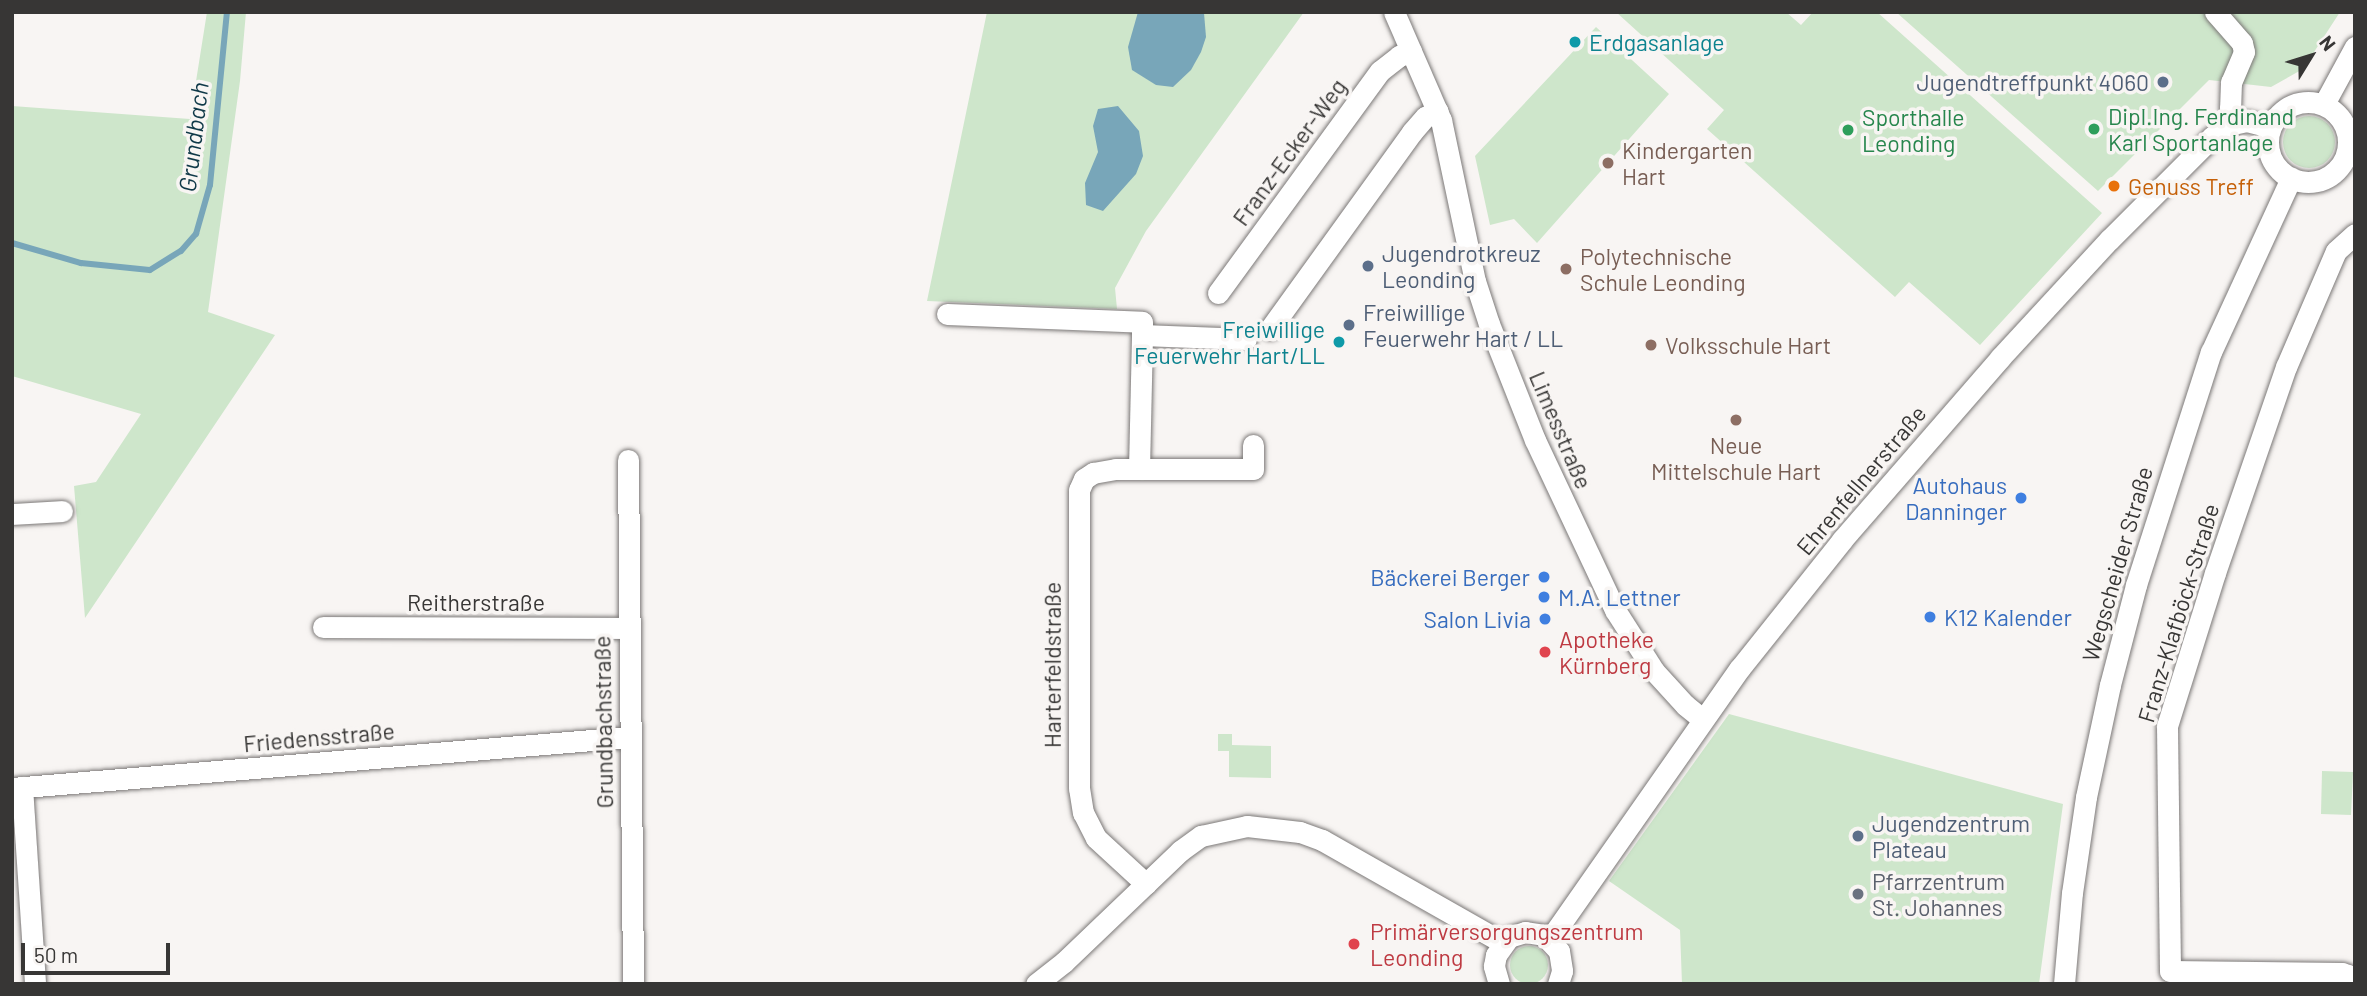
<!DOCTYPE html>
<html>
<head>
<meta charset="utf-8">
<style>
  body { margin:0 }
  #map { position:relative; width:2367px; height:996px; overflow:hidden; background:#f8f5f3; font-family:Barlow,sans-serif }
  div>[style] { position:absolute }
  [style*='--x'] { left:calc(var(--x)*1px); top:calc(var(--y)*1px); width:calc(var(--w)*1px); rotate:calc(var(--a)*1deg) }
  .green>* { inset:0; background:#cee6cb }
  .round { border-radius:50% }
  .water>* { inset:0; background:#78a6b9 }
  .stream>* { height:6px; margin:-3px; padding:0 3px; transform-origin:3px; border-radius:3px; background:#78a6b9 }
  .roads { filter:drop-shadow(0 0 2px #7b7877) drop-shadow(0 0 2px #7b7877) }
  .minor>* { height:21px; margin:-10.5px; padding:0 10.5px; transform-origin:10.5px; border-radius:10.5px; background:#fff }
  .minor>.ring { margin:-10.5px; padding:0; box-sizing:content-box; background:none; border:21px solid #fff; border-radius:50% }
  .dots>* { width:19px; height:19px; translate:-50% -50%; box-sizing:border-box; border:4px solid #f8f5f3; border-radius:50% }
  span { translate:-50% -50%; white-space:nowrap; text-align:center; line-height:1.15; -webkit-text-stroke:7px #f8f5f3; paint-order:stroke }
  .culture-label { font-size:23px; color:#0d838f }
  .left { translate:0 -50%; text-align:left }
  .right { translate:-100% -50%; text-align:right }
  .service-label { font-size:23px; color:#4e5e75 }
  .leisure-label { font-size:23px; color:#27864d }
  .education-label { font-size:23px; color:#785e54 }
  .street-label { font-size:23px; color:#373635 }
  .food-label { font-size:23px; color:#c56008 }
  .shop-label { font-size:23px; color:#366cbe }
  .health-label { font-size:23px; color:#be3a42 }
  .worship-label { font-size:23px; color:#5b616d }
  .water-label { font-size:24px; color:#0f3948; font-style:italic }
  .frame { position:absolute; inset:0; border:14px solid #373635; pointer-events:none }
  .north { position:absolute; left:2276px; top:21px; width:70px; height:70px; -webkit-text-stroke:5px #f8f5f3; paint-order:stroke; rotate:52deg; font-size:19px; font-weight:700; line-height:28px; text-align:center; color:#373635 }
  .north::after { content:''; display:block; margin:auto; width:24px; height:32px; background:#373635; clip-path:polygon(50% 0,100% 100%,50% 72%,0 100%) }
  .scale { position:absolute; left:21px; top:943px; width:149px; height:32px; box-sizing:border-box; border:4px solid #373635; border-top:0; padding-left:9px; font-size:21px; line-height:24px; white-space:nowrap; color:#373635; -webkit-text-stroke:5px #f8f5f3; paint-order:stroke }
</style>
</head>
<body>
<div id="map">
  <div class="green">
    <div style="clip-path:polygon(207px 12px,246px 12px,240px 81px,208px 312px,275px 335px,85px 618px,74px 486px,96px 482px,141px 414px,12px 376px,12px 106px,190px 119px)"></div>
    <div style="clip-path:polygon(987px 12px,1304px 12px,1146px 231px,1115px 288px,1117px 309px,927px 301px)"></div>
    <div style="clip-path:polygon(1616px 12px,1786px 12px,1801px 25px,1813px 12px,1877px 12px,2102px 213px,1980px 345px,1909px 282px,1895px 297px,1707px 129px,1724px 110px)"></div>
    <div style="clip-path:polygon(1896px 12px,2340px 12px,2303px 69px,2271px 87px,2209px 80px,2098px 191px)"></div>
    <div style="clip-path:polygon(1596px 27px,1669px 94px,1537px 243px,1514px 219px,1490px 225px,1475px 156px)"></div>
    <div class="round" style="left:2283px;top:116px;width:52px;height:52px"></div>
    <div style="clip-path:polygon(1729px 714px,2063px 804px,2039px 984px,1682px 984px,1680px 930px,1609px 881px)"></div>
    <div style="clip-path:polygon(1218px 734px,1232px 734px,1232px 745px,1271px 746px,1271px 778px,1229px 777px,1229px 751px,1218px 751px)"></div>
    <div style="clip-path:polygon(2322px 771px,2353px 772px,2351px 815px,2321px 814px)"></div>
    <div class="round" style="left:1510px;top:946px;width:38px;height:38px"></div>
  </div>
  <div class="water">
    <div style="clip-path:polygon(1138px 12px,1204px 13px,1206px 37px,1201px 52px,1191px 70px,1173px 87px,1156px 85px,1132px 70px,1128px 47px)"></div>
    <div style="clip-path:polygon(1118px 106px,1139px 131px,1143px 156px,1136px 174px,1103px 211px,1086px 205px,1085px 183px,1098px 152px,1093px 126px,1098px 109px)"></div>
  </div>
  <div class="stream">
    <div style="--x:12;--y:243;--w:72;--a:16.2"></div>
    <div style="--x:81;--y:263;--w:69;--a:5.8"></div>
    <div style="--x:150;--y:270;--w:36;--a:-32"></div>
    <div style="--x:181;--y:251;--w:23;--a:-49"></div>
    <div style="--x:196;--y:234;--w:51;--a:-74.1"></div>
    <div style="--x:210;--y:185;--w:174;--a:-84.4"></div>
  </div>
  <div class="roads">
    <div class="minor">
      <div style="--x:1394;--y:12;--w:118;--a:66.5"></div>
      <div style="--x:1441;--y:120;--w:165;--a:78.1"></div>
      <div style="--x:1475;--y:281;--w:45;--a:72"></div>
      <div style="--x:1489;--y:324;--w:125;--a:68.4"></div>
      <div style="--x:1535;--y:440;--w:188;--a:64.8"></div>
      <div style="--x:1615;--y:610;--w:72;--a:57.4"></div>
      <div style="--x:1654;--y:671;--w:46;--a:47.6"></div>
      <div style="--x:1685;--y:705;--w:22;--a:39"></div>
      <div style="--x:2215;--y:12;--w:41;--a:48.9"></div>
      <div style="--x:2242;--y:43;--w:9;--a:77"></div>
      <div style="--x:2244;--y:52;--w:33;--a:113"></div>
      <div style="--x:2231;--y:82;--w:26;--a:92"></div>
      <div style="--x:2230;--y:108;--w:16;--a:79"></div>
      <div class="ring" style="left:2268px;top:102px;width:59px;height:59px"></div>
      <div style="--x:2324;--y:104;--w:65;--a:-61.5"></div>
      <div style="--x:1218;--y:293;--w:275;--a:-53.9"></div>
      <div style="--x:1380;--y:71;--w:24;--a:-38"></div>
      <div style="--x:1399;--y:56;--w:13;--a:-23"></div>
      <div style="--x:947;--y:314;--w:195;--a:2.3"></div>
      <div style="--x:1142;--y:322;--w:13;--a:90"></div>
      <div style="--x:1142;--y:335;--w:104;--a:2.2"></div>
      <div style="--x:1270;--y:329;--w:243;--a:-54.2"></div>
      <div style="--x:1412;--y:132;--w:20;--a:-49"></div>
      <div style="--x:1425;--y:117;--w:14;--a:-25"></div>
      <div style="--x:628;--y:460;--w:524;--a:89.45"></div>
      <div style="--x:1139;--y:469;--w:134;--a:-88.7"></div>
      <div style="--x:12;--y:514;--w:50;--a:-3.4"></div>
      <div style="--x:323;--y:627;--w:306;--a:0.2"></div>
      <div style="--x:22;--y:787;--w:197;--a:86.2"></div>
      <div style="--x:12;--y:788;--w:619;--a:-4.73"></div>
      <div style="--x:1146;--y:884;--w:68;--a:-137.4"></div>
      <div style="--x:1096;--y:838;--w:28;--a:-117"></div>
      <div style="--x:1083;--y:813;--w:25;--a:-99"></div>
      <div style="--x:1079;--y:788;--w:298;--a:-90"></div>
      <div style="--x:1079;--y:490;--w:12;--a:-66"></div>
      <div style="--x:1084;--y:479;--w:11;--a:-34"></div>
      <div style="--x:1093;--y:473;--w:23;--a:-10"></div>
      <div style="--x:1116;--y:469;--w:137;--a:0"></div>
      <div style="--x:1253;--y:469;--w:24;--a:-90"></div>
      <div style="--x:1550;--y:939;--w:331;--a:-55"></div>
      <div style="--x:1740;--y:668;--w:164;--a:-51.4"></div>
      <div style="--x:1842;--y:540;--w:241;--a:-49"></div>
      <div style="--x:2000;--y:358;--w:161;--a:-47.3"></div>
      <div style="--x:2109;--y:240;--w:146;--a:-45"></div>
      <div style="--x:2212;--y:137;--w:25;--a:-32"></div>
      <div style="--x:2233;--y:124;--w:14;--a:-12"></div>
      <div style="--x:2247;--y:121;--w:24;--a:15"></div>
      <div style="--x:1036;--y:984;--w:36;--a:-38"></div>
      <div style="--x:1064;--y:962;--w:161;--a:-43.7"></div>
      <div style="--x:1180;--y:851;--w:26;--a:-36"></div>
      <div style="--x:1201;--y:836;--w:47;--a:-12.3"></div>
      <div style="--x:1247;--y:826;--w:53;--a:6.5"></div>
      <div style="--x:1300;--y:832;--w:23;--a:20"></div>
      <div style="--x:1322;--y:840;--w:208;--a:29.6"></div>
      <div style="--x:1499;--y:984;--w:19;--a:-106"></div>
      <div style="--x:1494;--y:966;--w:11;--a:-80"></div>
      <div style="--x:1496;--y:955;--w:22;--a:-54"></div>
      <div style="--x:1509;--y:937;--w:17;--a:-17"></div>
      <div style="--x:1525;--y:932;--w:19;--a:9"></div>
      <div style="--x:1544;--y:935;--w:22;--a:47"></div>
      <div style="--x:1559;--y:951;--w:20;--a:81"></div>
      <div style="--x:1562;--y:971;--w:14;--a:107"></div>
      <div style="--x:2064;--y:984;--w:91;--a:-85"></div>
      <div style="--x:2072;--y:893;--w:97;--a:-81.7"></div>
      <div style="--x:2086;--y:797;--w:115;--a:-77.9"></div>
      <div style="--x:2110;--y:685;--w:103;--a:-75.4"></div>
      <div style="--x:2136;--y:585;--w:245;--a:-72.2"></div>
      <div style="--x:2211;--y:352;--w:192;--a:-65.3"></div>
      <div style="--x:2353;--y:984;--w:10;--a:-119"></div>
      <div style="--x:2348;--y:975;--w:6;--a:-162"></div>
      <div style="--x:2342;--y:973;--w:172;--a:-179.3"></div>
      <div style="--x:2170;--y:971;--w:245;--a:-90.7"></div>
      <div style="--x:2167;--y:726;--w:160;--a:-72.6"></div>
      <div style="--x:2215;--y:573;--w:218;--a:-71"></div>
      <div style="--x:2286;--y:367;--w:126;--a:-66.7"></div>
      <div style="--x:2336;--y:251;--w:25;--a:-42"></div>
    </div>
  </div>
  <div class="dots">
    <div style="left:1575px;top:42px;background:#0f9aa8"></div>
    <div style="left:2163px;top:82px;background:#5c6f8a"></div>
    <div style="left:2094px;top:129px;background:#2e9e5b"></div>
    <div style="left:1848px;top:130px;background:#2e9e5b"></div>
    <div style="left:1608px;top:163px;background:#8d6e63"></div>
    <div style="left:2114px;top:186px;background:#e8710a"></div>
    <div style="left:1368px;top:266px;background:#5c6f8a"></div>
    <div style="left:1566px;top:269px;background:#8d6e63"></div>
    <div style="left:1349px;top:325px;background:#5c6f8a"></div>
    <div style="left:1339px;top:342px;background:#0f9aa8"></div>
    <div style="left:1651px;top:345px;background:#8d6e63"></div>
    <div style="left:1736px;top:420px;background:#8d6e63"></div>
    <div style="left:2021px;top:498px;background:#3f7fe0"></div>
    <div style="left:1544px;top:577px;background:#3f7fe0"></div>
    <div style="left:1544px;top:597px;background:#3f7fe0"></div>
    <div style="left:1930px;top:617px;background:#3f7fe0"></div>
    <div style="left:1545px;top:619px;background:#3f7fe0"></div>
    <div style="left:1545px;top:652px;background:#e0444e"></div>
    <div style="left:1858px;top:836px;background:#5c6f8a"></div>
    <div style="left:1858px;top:894px;background:#6b7280"></div>
    <div style="left:1354px;top:944px;background:#e0444e"></div>
  </div>
  <div class="culture-label">
    <span class="left" style="left:1589px;top:42px">Erdgasanlage</span>
    <span class="right" style="left:1325px;top:342px">Freiwillige<br>Feuerwehr Hart/LL</span>
  </div>
  <div class="service-label">
    <span class="right" style="left:2149px;top:82px">Jugendtreffpunkt 4060</span>
    <span class="left" style="left:1382px;top:266px">Jugendrotkreuz<br>Leonding</span>
    <span class="left" style="left:1363px;top:325px">Freiwillige<br>Feuerwehr Hart / LL</span>
    <span class="left" style="left:1872px;top:836px">Jugendzentrum<br>Plateau</span>
  </div>
  <div class="leisure-label">
    <span class="left" style="left:2108px;top:129px">Dipl.Ing. Ferdinand<br>Karl Sportanlage</span>
    <span class="left" style="left:1862px;top:130px">Sporthalle<br>Leonding</span>
  </div>
  <div class="education-label">
    <span class="left" style="left:1622px;top:163px">Kindergarten<br>Hart</span>
    <span class="left" style="left:1580px;top:269px">Polytechnische<br>Schule Leonding</span>
    <span class="left" style="left:1665px;top:345px">Volksschule Hart</span>
    <span style="left:1736px;top:458px">Neue<br>Mittelschule Hart</span>
  </div>
  <div class="street-label">
    <span style="left:1289px;top:152px;rotate:-54deg">Franz-Ecker-Weg</span>
    <span style="left:1561px;top:430px;rotate:67deg">Limesstraße</span>
    <span style="left:1861px;top:480px;rotate:-50deg">Ehrenfellnerstraße</span>
    <span style="left:2117px;top:564px;rotate:-74deg">Wegscheider Straße</span>
    <span style="left:476px;top:602px">Reitherstraße</span>
    <span style="left:2178px;top:613px;rotate:-73deg">Franz-Klafböck-Straße</span>
    <span style="left:1052px;top:665px;rotate:-90deg">Harterfeldstraße</span>
    <span style="left:603px;top:722px;rotate:-91deg">Grundbachstraße</span>
    <span style="left:319px;top:737px;rotate:-5deg">Friedensstraße</span>
  </div>
  <div class="food-label">
    <span class="left" style="left:2128px;top:186px">Genuss Treff</span>
  </div>
  <div class="shop-label">
    <span class="right" style="left:2007px;top:498px">Autohaus<br>Danninger</span>
    <span class="right" style="left:1530px;top:577px">Bäckerei Berger</span>
    <span class="left" style="left:1558px;top:597px">M.A. Lettner</span>
    <span class="left" style="left:1944px;top:617px">K12 Kalender</span>
    <span class="right" style="left:1531px;top:619px">Salon Livia</span>
  </div>
  <div class="health-label">
    <span class="left" style="left:1559px;top:652px">Apotheke<br>Kürnberg</span>
    <span class="left" style="left:1370px;top:944px">Primärversorgungszentrum<br>Leonding</span>
  </div>
  <div class="worship-label">
    <span class="left" style="left:1872px;top:894px">Pfarrzentrum<br>St. Johannes</span>
  </div>
  <div class="water-label">
    <span style="left:193px;top:137px;rotate:-83deg">Grundbach</span>
  </div>
  <div class="frame"></div>
  <div class="north">N</div>
  <div class="scale">50 m</div>
</div>
</body>
</html>
